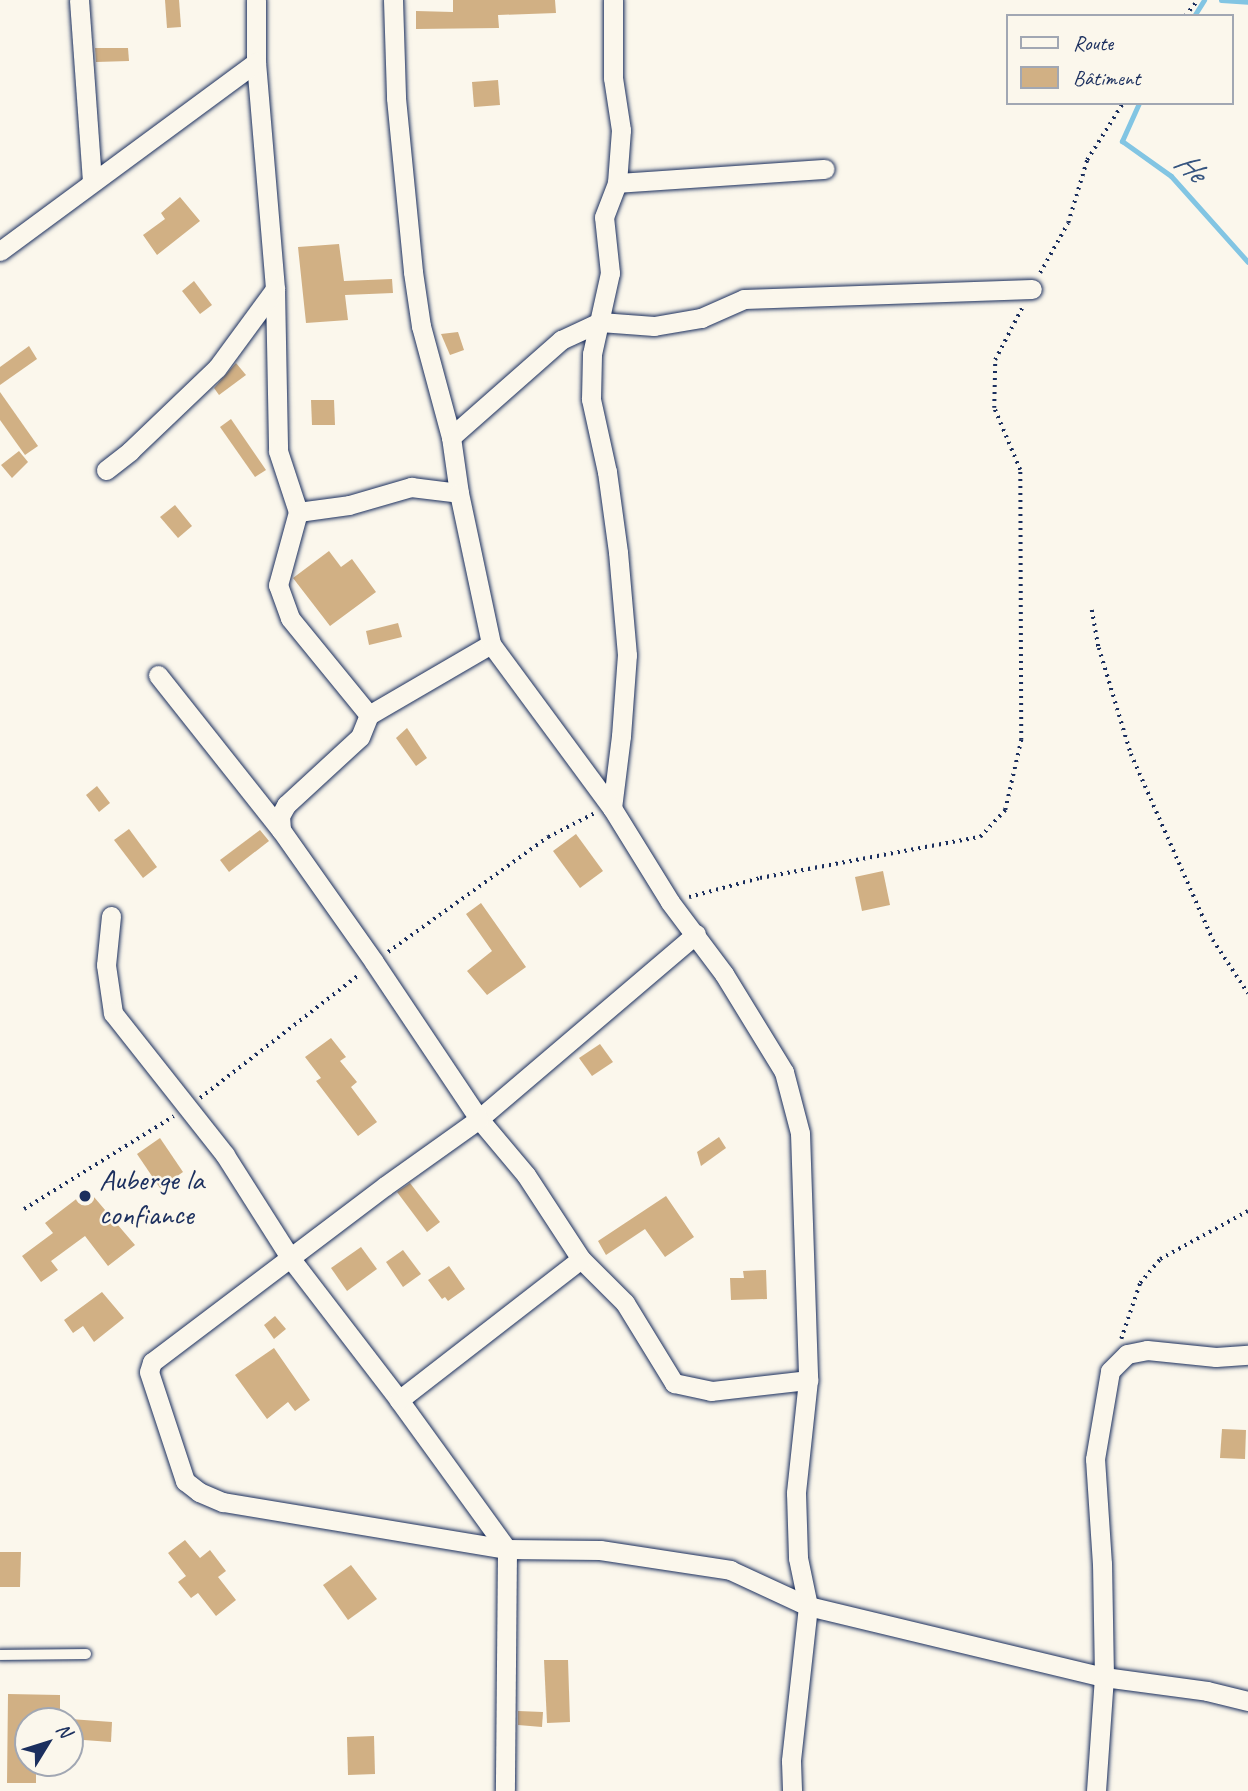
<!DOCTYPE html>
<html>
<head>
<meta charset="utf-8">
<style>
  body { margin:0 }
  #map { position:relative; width:1248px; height:1791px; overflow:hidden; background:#fbf7ec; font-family:Caveat,sans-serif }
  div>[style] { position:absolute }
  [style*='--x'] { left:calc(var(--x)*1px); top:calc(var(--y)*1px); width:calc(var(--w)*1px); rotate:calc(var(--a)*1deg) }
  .stream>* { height:5px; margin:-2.5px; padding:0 2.5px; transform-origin:2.5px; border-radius:2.5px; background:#82c5e3 }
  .building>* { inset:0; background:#d1b084 }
  .path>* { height:3.5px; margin-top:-1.75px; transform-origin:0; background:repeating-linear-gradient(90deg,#1b2f5e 0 2px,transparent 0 7px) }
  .roads { filter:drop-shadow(0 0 2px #1b2f5e) drop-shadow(0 0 2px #1b2f5e) }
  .service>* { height:10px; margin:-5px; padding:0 5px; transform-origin:5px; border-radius:5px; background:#fbf7ec }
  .minor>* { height:19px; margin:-9.5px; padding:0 9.5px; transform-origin:9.5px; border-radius:9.5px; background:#fbf7ec }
  .dots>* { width:19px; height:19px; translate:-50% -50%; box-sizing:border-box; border:4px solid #fbf7ec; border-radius:50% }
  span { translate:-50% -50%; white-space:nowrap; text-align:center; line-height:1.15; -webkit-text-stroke:5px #fbf7ec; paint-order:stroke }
  .poi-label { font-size:30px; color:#1b2f5e }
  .left { translate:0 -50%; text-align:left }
  .water-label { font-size:32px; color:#35547f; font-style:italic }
  .legend { position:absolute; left:1006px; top:14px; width:228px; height:91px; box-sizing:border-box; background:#fbf7ec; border:2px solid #a1a7b3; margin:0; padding:9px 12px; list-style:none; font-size:21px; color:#1b2f5e }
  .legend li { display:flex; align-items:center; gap:14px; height:35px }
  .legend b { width:35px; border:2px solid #a1a7b3 }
  .north { position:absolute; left:14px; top:1707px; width:70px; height:70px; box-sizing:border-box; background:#fbf7ec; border:2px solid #a1a7b3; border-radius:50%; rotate:52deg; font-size:19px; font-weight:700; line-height:28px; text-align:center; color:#1b2f5e }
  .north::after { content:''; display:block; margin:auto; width:24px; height:32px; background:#1b2f5e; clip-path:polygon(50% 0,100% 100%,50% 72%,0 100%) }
</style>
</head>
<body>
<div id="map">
  <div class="stream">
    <div style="--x:1221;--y:0;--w:27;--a:4"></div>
    <div style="--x:1194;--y:16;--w:19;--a:-58"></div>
    <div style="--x:1139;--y:103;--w:42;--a:114.1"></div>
    <div style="--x:1122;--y:141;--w:60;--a:35.5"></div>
    <div style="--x:1171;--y:176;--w:115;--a:48.2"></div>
  </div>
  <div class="building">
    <div style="clip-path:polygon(165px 0,179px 0,181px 27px,167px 28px)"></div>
    <div style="clip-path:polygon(453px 0,555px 0,556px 13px,498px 15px,499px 28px,416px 29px,416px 11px,453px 12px)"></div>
    <div style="clip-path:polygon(95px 48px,128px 48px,129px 61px,96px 62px)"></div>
    <div style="clip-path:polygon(498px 80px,500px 105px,474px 107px,472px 82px)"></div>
    <div style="clip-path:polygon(180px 197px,200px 221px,157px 255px,143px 235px,165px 219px,161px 213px)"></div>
    <div style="clip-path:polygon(339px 244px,344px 281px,392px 279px,393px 293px,345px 295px,348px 320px,306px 323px,298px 247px)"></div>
    <div style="clip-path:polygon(194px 281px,212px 305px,200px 314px,182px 291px)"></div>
    <div style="clip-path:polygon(458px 332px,464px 350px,450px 355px,441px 334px)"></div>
    <div style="clip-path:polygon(29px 346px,37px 359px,0 385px,0 367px)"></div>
    <div style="clip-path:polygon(236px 363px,246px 375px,219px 395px,214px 388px)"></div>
    <div style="clip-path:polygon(0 392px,38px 446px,25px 455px,0 420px)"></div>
    <div style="clip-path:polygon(311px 400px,334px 400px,335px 425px,312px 425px)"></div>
    <div style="clip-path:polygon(231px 419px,266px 470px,255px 477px,220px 427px)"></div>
    <div style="clip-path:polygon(19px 451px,28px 462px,12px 478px,1px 465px)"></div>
    <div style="clip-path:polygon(175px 505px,192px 526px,178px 538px,160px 517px)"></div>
    <div style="clip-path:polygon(329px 551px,341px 567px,352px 559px,376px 592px,330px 626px,293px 578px)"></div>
    <div style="clip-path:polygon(398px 623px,402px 637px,369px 645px,366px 631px)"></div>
    <div style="clip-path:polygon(407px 728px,427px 758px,416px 766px,396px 738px)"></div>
    <div style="clip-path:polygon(97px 786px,110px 803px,99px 812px,86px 795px)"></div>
    <div style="clip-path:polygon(129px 829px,157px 867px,143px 878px,114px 840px)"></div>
    <div style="clip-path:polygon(260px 830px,269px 841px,229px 872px,220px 860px)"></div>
    <div style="clip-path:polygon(576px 834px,603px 871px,580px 888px,553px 851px)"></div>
    <div style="clip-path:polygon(883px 871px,890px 905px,862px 911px,855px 877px)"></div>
    <div style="clip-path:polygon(481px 903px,526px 967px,487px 995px,467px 971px,492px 951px,466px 914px)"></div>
    <div style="clip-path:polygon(331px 1038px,346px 1057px,340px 1061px,357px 1082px,351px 1087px,377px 1122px,358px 1136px,316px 1081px,321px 1078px,305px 1057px)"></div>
    <div style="clip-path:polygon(600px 1044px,613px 1062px,592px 1076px,579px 1058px)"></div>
    <div style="clip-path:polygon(719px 1137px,726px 1148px,701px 1166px,697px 1152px)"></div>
    <div style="clip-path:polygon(160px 1138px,183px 1172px,160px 1188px,137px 1154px)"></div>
    <div style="clip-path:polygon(410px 1183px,440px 1222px,427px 1232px,397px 1192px)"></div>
    <div style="clip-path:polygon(88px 1190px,135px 1245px,108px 1266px,85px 1236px,51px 1261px,58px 1270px,41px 1282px,22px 1256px,53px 1233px,45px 1223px)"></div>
    <div style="clip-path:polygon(666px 1196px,694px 1237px,665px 1257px,645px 1229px,606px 1255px,598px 1241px)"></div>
    <div style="clip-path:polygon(361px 1247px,377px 1269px,347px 1291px,331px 1268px)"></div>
    <div style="clip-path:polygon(403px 1250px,421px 1274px,403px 1287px,386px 1262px)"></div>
    <div style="clip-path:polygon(449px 1266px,465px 1289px,448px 1301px,445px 1297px,442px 1299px,428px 1280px)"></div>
    <div style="clip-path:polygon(766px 1270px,767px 1299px,731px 1300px,730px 1278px,744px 1278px,743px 1271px)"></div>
    <div style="clip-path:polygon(102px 1292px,124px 1318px,94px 1342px,83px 1326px,73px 1333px,64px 1320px)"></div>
    <div style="clip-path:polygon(275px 1316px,286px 1329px,274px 1339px,264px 1325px)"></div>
    <div style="clip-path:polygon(274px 1348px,310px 1400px,295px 1411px,288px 1402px,267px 1419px,235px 1375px)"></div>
    <div style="clip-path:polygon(1222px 1429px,1246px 1430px,1245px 1459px,1220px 1458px)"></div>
    <div style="clip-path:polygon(185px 1540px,200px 1558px,210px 1550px,226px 1571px,218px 1577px,236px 1600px,216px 1616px,198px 1593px,191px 1598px,178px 1582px,186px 1576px,168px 1553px)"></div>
    <div style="clip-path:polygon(0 1552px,21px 1552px,20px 1587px,0 1587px)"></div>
    <div style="clip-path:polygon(351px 1565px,377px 1599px,348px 1620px,323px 1585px)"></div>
    <div style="clip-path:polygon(544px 1660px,568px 1660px,570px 1722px,547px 1723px)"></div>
    <div style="clip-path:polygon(8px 1694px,60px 1695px,60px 1714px,35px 1714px,35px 1721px,28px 1721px,28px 1763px,36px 1763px,36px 1783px,7px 1783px)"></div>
    <div style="clip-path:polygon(518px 1711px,543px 1712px,542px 1727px,518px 1725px)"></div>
    <div style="clip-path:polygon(70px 1719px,112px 1722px,111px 1742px,70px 1739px)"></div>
    <div style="clip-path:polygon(374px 1736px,375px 1774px,348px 1775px,347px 1737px)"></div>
  </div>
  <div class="path">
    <div style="--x:1185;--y:16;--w:21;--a:-51"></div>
    <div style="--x:1040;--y:273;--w:57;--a:-60.8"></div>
    <div style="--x:1068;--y:223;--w:66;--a:-73.2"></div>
    <div style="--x:1087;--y:160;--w:67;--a:-57.7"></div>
    <div style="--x:1092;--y:610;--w:39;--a:80"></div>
    <div style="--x:1099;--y:648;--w:111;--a:73.2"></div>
    <div style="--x:1131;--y:754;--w:203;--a:66.2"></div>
    <div style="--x:1213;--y:940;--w:64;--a:56.6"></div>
    <div style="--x:689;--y:897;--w:73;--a:-15"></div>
    <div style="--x:760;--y:878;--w:224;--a:-10.6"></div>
    <div style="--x:980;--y:837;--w:37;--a:-47"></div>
    <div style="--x:1005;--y:810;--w:72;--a:-77.1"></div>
    <div style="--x:1021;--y:740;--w:270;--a:-90.2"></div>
    <div style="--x:1020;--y:470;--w:67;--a:-112.8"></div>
    <div style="--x:994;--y:408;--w:48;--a:-88.8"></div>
    <div style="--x:995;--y:360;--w:59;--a:-62.6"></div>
    <div style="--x:388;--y:952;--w:197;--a:-35.7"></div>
    <div style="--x:548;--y:837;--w:51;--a:-27.1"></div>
    <div style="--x:200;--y:1098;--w:202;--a:-37.8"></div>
    <div style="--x:24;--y:1209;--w:176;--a:-31.8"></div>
    <div style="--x:1121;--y:1339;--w:59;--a:-71.3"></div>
    <div style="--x:1140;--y:1283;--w:31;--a:-50"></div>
    <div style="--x:1160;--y:1259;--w:100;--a:-28.6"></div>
  </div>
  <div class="roads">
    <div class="service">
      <div style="--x:0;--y:1655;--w:86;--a:-0.7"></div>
    </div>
    <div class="minor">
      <div style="--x:79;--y:0;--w:182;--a:85.9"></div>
      <div style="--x:256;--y:0;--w:62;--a:90"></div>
      <div style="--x:256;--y:62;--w:228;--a:85.2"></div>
      <div style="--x:275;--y:289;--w:162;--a:88.9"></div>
      <div style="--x:278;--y:451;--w:64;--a:71.8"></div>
      <div style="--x:393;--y:0;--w:98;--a:88.2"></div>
      <div style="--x:396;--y:98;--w:175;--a:84.4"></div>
      <div style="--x:413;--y:272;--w:55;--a:81.6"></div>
      <div style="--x:421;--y:326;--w:115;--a:74.9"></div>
      <div style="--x:451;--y:437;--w:57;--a:81.9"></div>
      <div style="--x:617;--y:183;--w:208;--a:-3.9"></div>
      <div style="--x:0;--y:251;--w:318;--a:-36.4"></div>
      <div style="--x:451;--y:437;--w:147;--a:-41.4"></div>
      <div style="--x:561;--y:340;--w:43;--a:-24.8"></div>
      <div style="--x:600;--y:322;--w:54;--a:4.2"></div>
      <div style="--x:654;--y:326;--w:48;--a:-9.7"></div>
      <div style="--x:701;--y:318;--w:47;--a:-23.8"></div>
      <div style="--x:744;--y:299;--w:288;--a:-2"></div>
      <div style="--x:106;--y:470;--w:31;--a:-38"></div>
      <div style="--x:130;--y:451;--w:120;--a:-43.7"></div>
      <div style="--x:217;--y:368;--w:98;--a:-53.7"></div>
      <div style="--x:158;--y:675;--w:198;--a:51.6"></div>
      <div style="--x:281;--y:830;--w:161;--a:54.8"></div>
      <div style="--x:374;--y:962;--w:189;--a:56.2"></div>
      <div style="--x:479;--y:1119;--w:73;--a:50"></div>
      <div style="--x:526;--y:1175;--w:100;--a:56.8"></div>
      <div style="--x:581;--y:1259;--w:62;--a:45"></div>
      <div style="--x:625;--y:1303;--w:94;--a:58.5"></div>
      <div style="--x:674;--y:1383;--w:38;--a:12"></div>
      <div style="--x:711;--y:1391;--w:98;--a:-6.5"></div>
      <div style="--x:369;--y:715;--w:141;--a:-30.2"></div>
      <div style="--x:612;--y:808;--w:73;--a:-82.9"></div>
      <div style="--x:621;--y:736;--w:81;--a:-85.8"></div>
      <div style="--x:627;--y:655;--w:103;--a:-95"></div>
      <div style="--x:618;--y:552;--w:81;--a:-97.8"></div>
      <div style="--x:607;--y:472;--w:75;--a:-102.4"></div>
      <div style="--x:591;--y:399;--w:45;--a:-88.7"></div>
      <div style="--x:592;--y:354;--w:83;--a:-77.5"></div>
      <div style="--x:610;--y:273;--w:56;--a:-96.1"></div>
      <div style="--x:604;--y:217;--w:36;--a:-69"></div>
      <div style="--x:617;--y:183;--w:53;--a:-85.7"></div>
      <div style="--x:621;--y:130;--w:53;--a:-98.7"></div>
      <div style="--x:613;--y:78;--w:78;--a:-90"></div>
      <div style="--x:281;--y:830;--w:14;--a:-94"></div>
      <div style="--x:280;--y:816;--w:13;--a:-61"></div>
      <div style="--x:286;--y:805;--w:100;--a:-42.6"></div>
      <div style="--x:360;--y:737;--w:24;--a:-68"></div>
      <div style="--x:369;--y:715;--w:125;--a:-129.2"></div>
      <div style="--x:290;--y:618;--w:35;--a:-110"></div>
      <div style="--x:278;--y:585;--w:76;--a:-74.7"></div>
      <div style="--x:298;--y:512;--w:51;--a:-7.8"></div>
      <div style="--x:349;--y:505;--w:65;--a:-16.2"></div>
      <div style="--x:411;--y:487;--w:48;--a:7.1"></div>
      <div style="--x:459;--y:493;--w:154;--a:78"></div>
      <div style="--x:491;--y:644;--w:204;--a:53.6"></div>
      <div style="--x:612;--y:808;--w:110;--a:58.3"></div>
      <div style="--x:670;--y:902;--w:90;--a:53.1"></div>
      <div style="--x:724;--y:974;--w:115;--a:58.5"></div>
      <div style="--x:784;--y:1072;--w:63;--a:75.3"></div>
      <div style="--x:800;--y:1133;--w:247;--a:88.1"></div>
      <div style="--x:808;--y:1380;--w:114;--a:96.1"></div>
      <div style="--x:796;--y:1493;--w:65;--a:88.2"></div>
      <div style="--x:798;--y:1558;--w:49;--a:78.2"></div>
      <div style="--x:808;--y:1606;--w:304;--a:13.5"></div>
      <div style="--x:1104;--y:1677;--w:104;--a:7.7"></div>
      <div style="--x:1207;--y:1691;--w:42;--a:13.7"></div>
      <div style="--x:111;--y:916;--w:49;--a:95.8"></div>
      <div style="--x:106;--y:965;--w:49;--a:81.7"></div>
      <div style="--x:113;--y:1013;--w:181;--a:51.7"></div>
      <div style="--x:225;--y:1155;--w:123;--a:57.6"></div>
      <div style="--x:291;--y:1259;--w:178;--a:52.5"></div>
      <div style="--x:399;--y:1400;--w:184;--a:54.1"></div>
      <div style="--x:507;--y:1549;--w:242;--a:90.5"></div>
      <div style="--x:696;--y:934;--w:285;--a:139.6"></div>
      <div style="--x:479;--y:1119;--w:115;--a:144.5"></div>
      <div style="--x:385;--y:1186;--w:292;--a:142.9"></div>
      <div style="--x:152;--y:1362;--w:10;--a:107"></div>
      <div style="--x:149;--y:1372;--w:115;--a:71.7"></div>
      <div style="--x:185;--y:1481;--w:18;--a:38"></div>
      <div style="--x:199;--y:1492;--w:26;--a:23"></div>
      <div style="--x:223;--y:1502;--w:288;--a:9.4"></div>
      <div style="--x:507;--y:1549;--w:93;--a:0.6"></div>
      <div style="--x:600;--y:1550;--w:132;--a:8.7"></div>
      <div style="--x:730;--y:1570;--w:86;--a:24.8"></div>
      <div style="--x:808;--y:1606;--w:156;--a:96.3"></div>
      <div style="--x:791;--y:1761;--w:30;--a:88"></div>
      <div style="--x:399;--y:1400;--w:230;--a:-37.8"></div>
      <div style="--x:1096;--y:1791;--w:114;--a:-86"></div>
      <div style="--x:1104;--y:1677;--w:113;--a:-91"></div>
      <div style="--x:1102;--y:1564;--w:105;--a:-93.8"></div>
      <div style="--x:1095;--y:1459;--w:89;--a:-80.3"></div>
      <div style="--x:1110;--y:1371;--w:24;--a:-45"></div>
      <div style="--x:1127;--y:1354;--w:20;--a:-11"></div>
      <div style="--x:1147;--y:1350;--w:69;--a:5.8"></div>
      <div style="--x:1216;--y:1357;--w:32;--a:-4"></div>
    </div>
  </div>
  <div class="dots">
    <div style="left:85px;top:1196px;background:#1b2f5e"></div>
  </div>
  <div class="poi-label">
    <span class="left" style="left:99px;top:1196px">Auberge la<br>confiance</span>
  </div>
  <div class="water-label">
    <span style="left:1190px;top:167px;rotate:43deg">He</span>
  </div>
  <ul class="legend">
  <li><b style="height:9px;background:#fbf7ec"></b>Route</li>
  <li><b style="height:19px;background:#d1b084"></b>Bâtiment</li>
  </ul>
  <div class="north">N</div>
</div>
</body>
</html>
